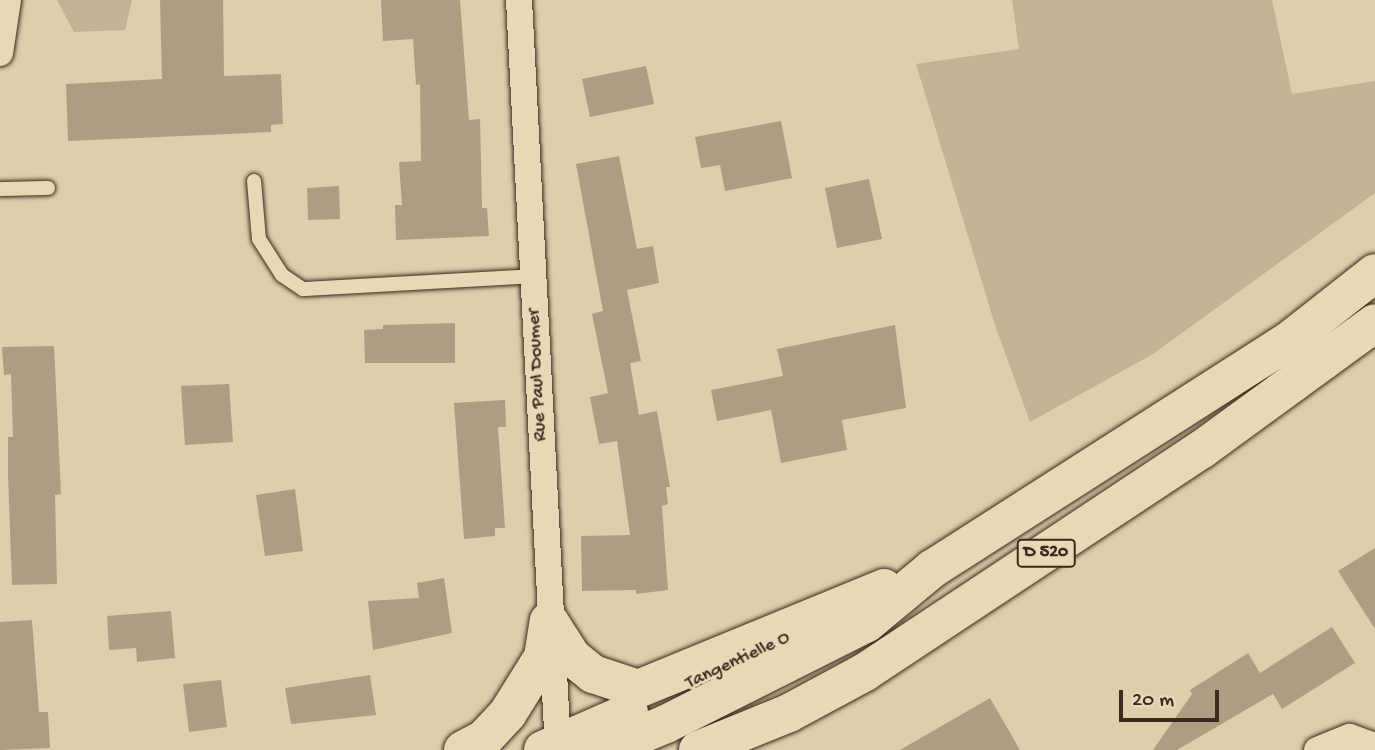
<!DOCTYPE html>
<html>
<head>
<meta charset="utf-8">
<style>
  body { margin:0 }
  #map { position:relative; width:1375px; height:750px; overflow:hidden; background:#deceac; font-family:"Gochi Hand",sans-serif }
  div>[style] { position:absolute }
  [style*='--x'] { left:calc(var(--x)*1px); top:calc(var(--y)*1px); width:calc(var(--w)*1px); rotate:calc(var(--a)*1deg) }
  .green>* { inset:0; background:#c3b294 }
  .building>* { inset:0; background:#ae9d82 }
  .roads { filter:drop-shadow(0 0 2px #3b2a1e) drop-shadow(0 0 2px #3b2a1e) }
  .lane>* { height:14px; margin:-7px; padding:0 7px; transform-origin:7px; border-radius:7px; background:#e9d8b5 }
  .street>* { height:26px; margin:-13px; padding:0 13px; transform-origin:13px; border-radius:13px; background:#e9d8b5 }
  .primary>* { height:38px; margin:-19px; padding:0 19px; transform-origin:19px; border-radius:19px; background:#e9d8b5 }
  span { translate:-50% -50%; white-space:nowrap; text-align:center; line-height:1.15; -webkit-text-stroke:6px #e9d8b5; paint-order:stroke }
  .shield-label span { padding:2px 5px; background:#e9d8b5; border:2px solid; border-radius:5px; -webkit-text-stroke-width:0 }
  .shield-label { font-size:18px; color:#3b2a1e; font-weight:700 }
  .street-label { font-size:19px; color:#3b2a1e }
  .scale { position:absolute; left:1119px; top:690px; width:100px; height:32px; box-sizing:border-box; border:4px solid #3b2a1e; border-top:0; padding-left:9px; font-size:21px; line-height:24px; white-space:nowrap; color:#3b2a1e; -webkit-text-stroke:5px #e9d8b5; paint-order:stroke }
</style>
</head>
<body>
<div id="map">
  <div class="green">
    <div style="clip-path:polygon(57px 0,132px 0,125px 30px,74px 32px)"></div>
    <div style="clip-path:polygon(1012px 0,1272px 0,1292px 94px,1375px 81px,1375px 193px,1153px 354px,1030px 422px,995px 325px,916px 64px,1019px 49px)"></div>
  </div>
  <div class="building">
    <div style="clip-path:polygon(160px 0,223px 0,224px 76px,281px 74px,283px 124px,271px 125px,271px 132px,68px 141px,66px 84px,162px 79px)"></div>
    <div style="clip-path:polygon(381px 0,460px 0,469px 120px,480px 119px,482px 208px,487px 208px,489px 236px,396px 240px,395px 205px,402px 205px,399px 162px,421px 161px,420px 84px,416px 85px,413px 39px,383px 41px)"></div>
    <div style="clip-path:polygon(646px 66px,654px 104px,590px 117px,582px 79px)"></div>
    <div style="clip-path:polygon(781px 121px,792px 178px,725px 191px,720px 165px,701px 168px,695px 137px)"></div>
    <div style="clip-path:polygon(619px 156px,637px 249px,653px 246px,659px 283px,627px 290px,641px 361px,630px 363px,639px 415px,657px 411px,670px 487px,666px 487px,668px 504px,662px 506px,668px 590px,636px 594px,636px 590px,582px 591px,581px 536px,630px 535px,617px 441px,599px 444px,590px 397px,608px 393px,592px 314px,603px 311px,576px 164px)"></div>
    <div style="clip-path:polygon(869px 179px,882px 239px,837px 248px,825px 188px)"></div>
    <div style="clip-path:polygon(339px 186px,340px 219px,308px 220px,307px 188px)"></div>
    <div style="clip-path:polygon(455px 323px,455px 363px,365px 363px,364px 330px,383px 329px,383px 325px)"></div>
    <div style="clip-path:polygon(895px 325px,906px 408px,842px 420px,847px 450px,781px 463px,771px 410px,717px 421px,711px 390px,783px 376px,777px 349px)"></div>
    <div style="clip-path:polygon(54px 346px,61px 494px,55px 495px,57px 584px,12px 585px,8px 474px,8px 437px,13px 437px,11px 374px,4px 375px,2px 347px)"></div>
    <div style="clip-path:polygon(229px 384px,233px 442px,185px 445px,181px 386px)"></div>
    <div style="clip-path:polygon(505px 400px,506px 427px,498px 427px,505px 528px,495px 528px,495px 536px,464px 539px,454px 403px)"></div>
    <div style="clip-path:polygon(295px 489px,303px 551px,265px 556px,256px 495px)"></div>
    <div style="clip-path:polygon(1375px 548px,1375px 629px,1338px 571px)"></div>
    <div style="clip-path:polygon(444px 578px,452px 633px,373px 650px,368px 601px,419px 598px,417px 583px)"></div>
    <div style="clip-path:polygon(171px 611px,175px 658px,137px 662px,136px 648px,109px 650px,107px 616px)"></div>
    <div style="clip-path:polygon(32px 620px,39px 712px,48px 712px,50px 748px,0 750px,0 622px)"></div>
    <div style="clip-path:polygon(1332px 627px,1355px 663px,1282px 709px,1273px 694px,1177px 750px,1153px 750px,1192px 694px,1190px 690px,1248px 653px,1260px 673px)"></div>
    <div style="clip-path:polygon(370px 675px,376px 715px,291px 724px,285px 688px)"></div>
    <div style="clip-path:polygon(221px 680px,227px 727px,189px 732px,183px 684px)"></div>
    <div style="clip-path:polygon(990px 698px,1020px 750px,900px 750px)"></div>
  </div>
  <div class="roads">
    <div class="lane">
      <div style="--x:254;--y:181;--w:58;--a:85.1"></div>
      <div style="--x:259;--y:239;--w:43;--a:57.4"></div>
      <div style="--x:282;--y:275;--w:25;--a:34"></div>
      <div style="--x:303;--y:289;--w:231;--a:-3.2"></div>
      <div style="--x:0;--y:189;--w:48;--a:-1.2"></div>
    </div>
    <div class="street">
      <div style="--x:519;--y:0;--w:751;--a:87.02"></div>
      <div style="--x:0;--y:53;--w:54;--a:-81.4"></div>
      <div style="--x:1317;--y:750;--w:35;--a:-22"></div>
      <div style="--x:1350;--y:737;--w:27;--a:20"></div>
    </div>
    <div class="primary">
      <div style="--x:549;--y:621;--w:43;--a:57.4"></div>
      <div style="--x:572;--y:657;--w:27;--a:39"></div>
      <div style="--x:593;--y:674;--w:47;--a:18.4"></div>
      <div style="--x:638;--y:689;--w:266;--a:-22.3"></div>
      <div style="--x:463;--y:750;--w:24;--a:-28"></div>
      <div style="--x:484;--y:739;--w:35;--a:-47"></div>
      <div style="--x:508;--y:713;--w:66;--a:-58"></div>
      <div style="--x:543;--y:657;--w:36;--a:-81"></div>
      <div style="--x:543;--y:750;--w:94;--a:-23.8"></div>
      <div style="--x:603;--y:750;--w:68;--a:-22.4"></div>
      <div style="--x:666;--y:724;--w:225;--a:-26.7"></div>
      <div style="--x:867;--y:623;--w:85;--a:-39.7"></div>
      <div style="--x:932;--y:569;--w:425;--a:-32.6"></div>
      <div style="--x:1290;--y:340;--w:108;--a:-38.2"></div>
      <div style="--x:698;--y:750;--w:98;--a:-22.1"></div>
      <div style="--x:789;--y:713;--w:86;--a:-28.3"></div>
      <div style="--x:865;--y:672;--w:403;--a:-33.5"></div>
      <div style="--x:1201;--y:450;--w:215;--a:-36.1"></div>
    </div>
  </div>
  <div class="shield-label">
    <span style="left:1046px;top:553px">D 520</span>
  </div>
  <div class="street-label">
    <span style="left:538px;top:375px;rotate:-93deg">Rue Paul Doumer</span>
    <span style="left:738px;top:661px;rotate:-25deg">Tangentielle O</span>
  </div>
  <div class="scale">20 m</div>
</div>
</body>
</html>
